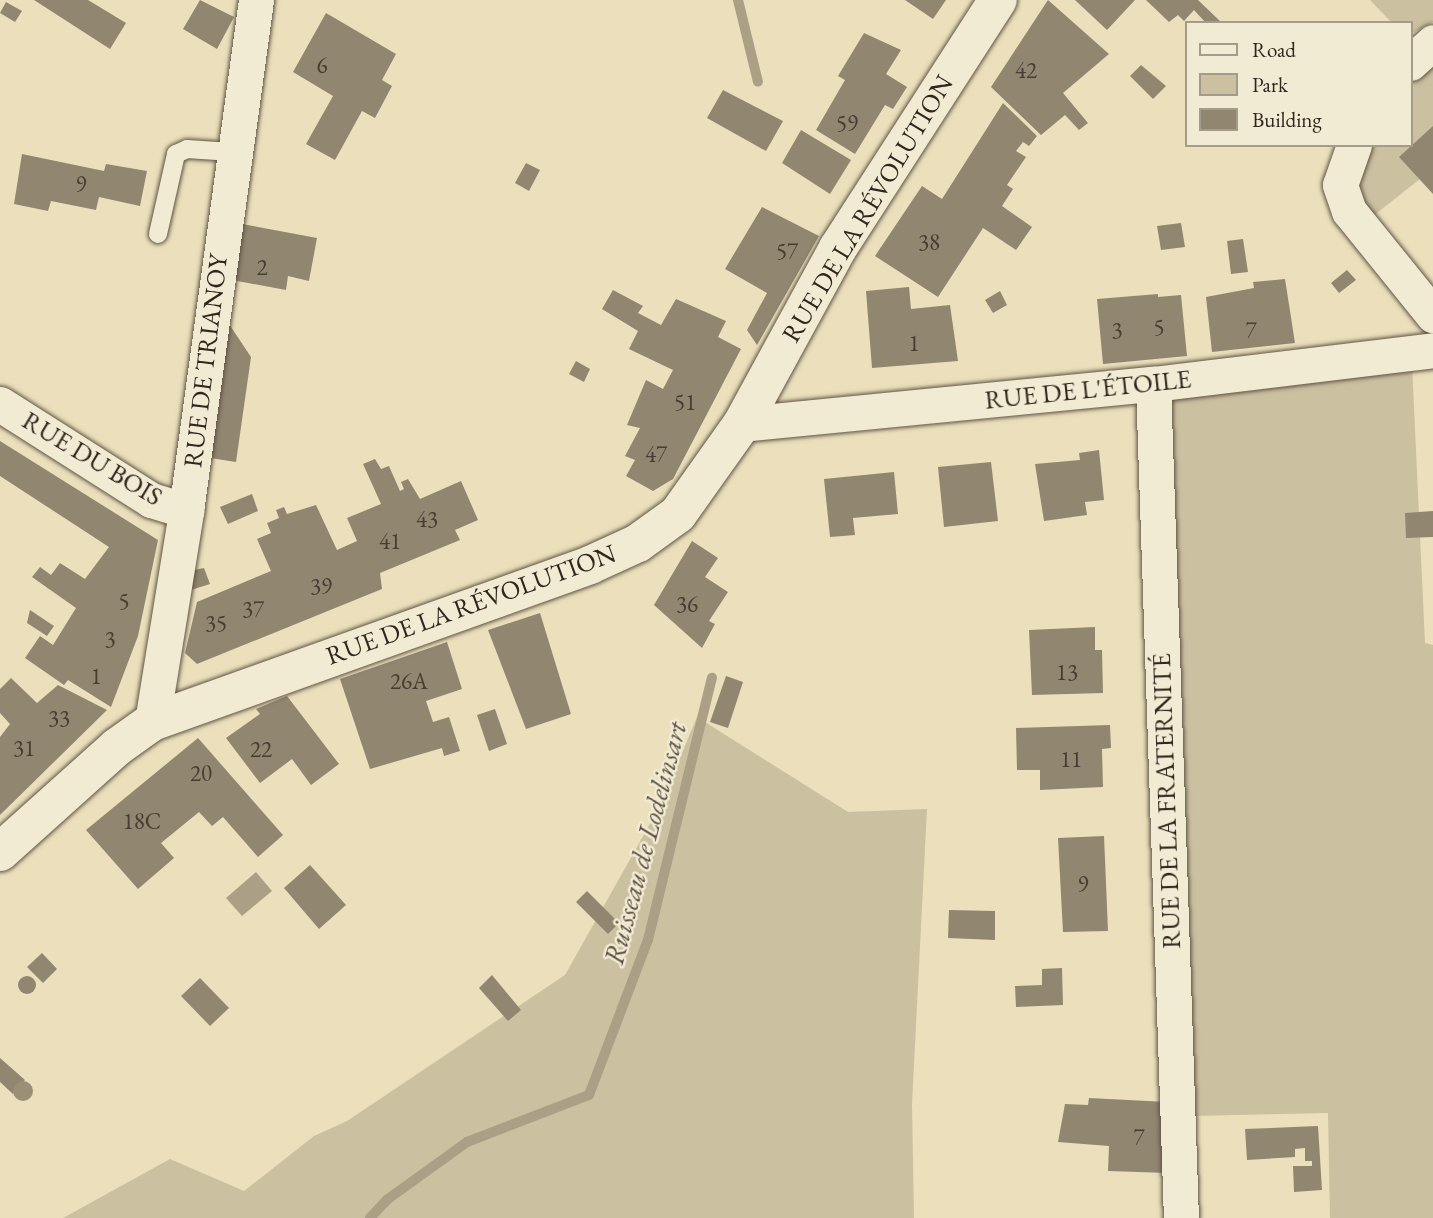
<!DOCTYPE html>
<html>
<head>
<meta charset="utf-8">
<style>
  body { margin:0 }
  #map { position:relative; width:1433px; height:1218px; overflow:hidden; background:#ebe0bb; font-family:"EB Garamond",serif }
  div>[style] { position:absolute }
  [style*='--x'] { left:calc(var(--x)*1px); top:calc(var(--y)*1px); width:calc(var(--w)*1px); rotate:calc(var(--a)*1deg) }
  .green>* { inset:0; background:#cbc0a0 }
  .water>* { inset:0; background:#aba086 }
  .stream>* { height:10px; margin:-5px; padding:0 5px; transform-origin:5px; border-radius:5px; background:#aba086 }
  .building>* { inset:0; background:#918670 }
  .round { border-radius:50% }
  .roads { filter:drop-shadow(0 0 2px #5f5446) drop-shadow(0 0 2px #5f5446) }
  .lane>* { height:18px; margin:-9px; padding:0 9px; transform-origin:9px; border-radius:9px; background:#f2ebd3 }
  .street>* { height:35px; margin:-17.5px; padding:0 17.5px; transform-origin:17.5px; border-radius:17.5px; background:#f2ebd3 }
  .secondary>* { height:38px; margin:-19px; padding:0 19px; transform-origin:19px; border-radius:19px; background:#f2ebd3 }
  .trees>* { width:20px; height:20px; margin:-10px; border-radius:50%; background:#9a8f77 }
  span { translate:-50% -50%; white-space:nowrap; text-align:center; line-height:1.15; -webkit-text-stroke:5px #f2ebd3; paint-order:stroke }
  .number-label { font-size:23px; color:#483d33 }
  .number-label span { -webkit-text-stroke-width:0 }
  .street-label { font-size:26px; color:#30251f }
  .water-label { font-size:28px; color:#5b5043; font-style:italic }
  .legend { position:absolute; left:1185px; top:21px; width:228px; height:126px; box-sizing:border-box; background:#f2ebd3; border:2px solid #a49c8b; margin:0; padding:9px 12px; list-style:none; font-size:21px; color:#30251f }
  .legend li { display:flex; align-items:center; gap:14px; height:35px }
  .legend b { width:35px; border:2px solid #a49c8b }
</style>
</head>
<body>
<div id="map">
  <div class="green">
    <div style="clip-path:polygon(1370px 0,1433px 0,1433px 22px,1410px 34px,1410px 23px,1392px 23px)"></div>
    <div style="clip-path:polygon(1433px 62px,1433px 127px,1420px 179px,1368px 220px,1353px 181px,1372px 145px,1410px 145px,1410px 83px)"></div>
    <div style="clip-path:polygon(1412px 365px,1425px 643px,1433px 645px,1433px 1218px,1330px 1218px,1328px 1113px,1191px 1116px,1163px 392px)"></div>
    <div style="clip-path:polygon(697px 717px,848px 812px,927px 809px,912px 1104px,914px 1218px,63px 1218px,170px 1159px,244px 1191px,314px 1136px,347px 1121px,565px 975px,660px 806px)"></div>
  </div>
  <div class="water">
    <div style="clip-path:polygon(256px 872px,272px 891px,242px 916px,226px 898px)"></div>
  </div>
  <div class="stream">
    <div style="--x:738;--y:0;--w:84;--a:76.3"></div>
    <div style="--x:370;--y:1218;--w:26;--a:-47"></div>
    <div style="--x:388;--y:1199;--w:97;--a:-35.8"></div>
    <div style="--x:467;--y:1142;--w:131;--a:-21.1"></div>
    <div style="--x:589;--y:1095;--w:166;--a:-69.2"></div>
    <div style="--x:648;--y:940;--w:270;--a:-76.3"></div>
  </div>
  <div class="building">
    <div style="clip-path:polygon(34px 0,88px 0,126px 23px,110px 49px)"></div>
    <div style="clip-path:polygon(200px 0,234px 17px,217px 49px,183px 29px)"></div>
    <div style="clip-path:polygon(905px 0,946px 0,933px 19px)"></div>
    <div style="clip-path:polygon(1048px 0,1109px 54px,1063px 93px,1088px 123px,1079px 130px,1065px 115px,1041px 135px,991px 87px)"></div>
    <div style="clip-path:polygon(1075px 0,1135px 0,1107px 30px)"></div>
    <div style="clip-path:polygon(1146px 0,1198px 0,1222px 23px,1206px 23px,1194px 10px,1184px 21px,1178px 15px,1169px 22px)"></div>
    <div style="clip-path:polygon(6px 2px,22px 11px,15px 22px,0 13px)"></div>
    <div style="clip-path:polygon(326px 13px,396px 54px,382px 80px,392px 86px,375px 118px,362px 111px,335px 160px,306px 144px,333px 96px,293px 72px)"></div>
    <div style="clip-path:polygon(864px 33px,901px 50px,886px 74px,907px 87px,893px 109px,885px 105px,855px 154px,816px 130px,845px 80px,838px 76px)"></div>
    <div style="clip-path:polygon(1141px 65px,1166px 86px,1153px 99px,1130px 76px)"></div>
    <div style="clip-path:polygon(723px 90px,783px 121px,766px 151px,707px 118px)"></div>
    <div style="clip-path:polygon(1003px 103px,1037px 136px,1029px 146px,1023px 142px,1016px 151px,1026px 157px,1007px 185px,1013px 189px,1002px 206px,1032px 227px,1016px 250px,983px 228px,938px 297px,875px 256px,922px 186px,942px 199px)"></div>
    <div style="clip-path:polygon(1433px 126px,1433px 194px,1399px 157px)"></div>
    <div style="clip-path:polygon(801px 130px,851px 160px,830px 194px,782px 163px)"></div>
    <div style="clip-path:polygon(22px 154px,104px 171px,106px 164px,147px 171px,140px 206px,99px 197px,96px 210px,51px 201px,48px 211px,14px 204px)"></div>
    <div style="clip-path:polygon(526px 163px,540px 170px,529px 191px,515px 183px)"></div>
    <div style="clip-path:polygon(762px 207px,819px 236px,757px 345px,747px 330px,767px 293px,725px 269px)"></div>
    <div style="clip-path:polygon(1181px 223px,1185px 247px,1161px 250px,1157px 226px)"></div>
    <div style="clip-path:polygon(242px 224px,317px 238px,309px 281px,288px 276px,286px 290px,232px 280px)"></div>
    <div style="clip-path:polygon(1243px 239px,1248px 272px,1231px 274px,1227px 241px)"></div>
    <div style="clip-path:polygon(1347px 270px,1356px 280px,1339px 293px,1331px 283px)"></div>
    <div style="clip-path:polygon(1285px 279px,1295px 343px,1212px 352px,1206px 297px,1254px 288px,1253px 282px)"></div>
    <div style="clip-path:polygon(909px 287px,911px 309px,950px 305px,958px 361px,872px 368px,866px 291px)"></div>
    <div style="clip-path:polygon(613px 290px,643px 306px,638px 313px,661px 325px,676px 299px,726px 321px,718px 337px,741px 349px,673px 479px,653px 491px,626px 476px,635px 460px,625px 456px,640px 428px,627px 425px,646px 380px,663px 389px,673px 370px,629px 349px,638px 331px,602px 309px)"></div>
    <div style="clip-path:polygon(1000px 291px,1007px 305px,993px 313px,985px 300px)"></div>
    <div style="clip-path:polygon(1158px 294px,1158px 297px,1181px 295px,1187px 356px,1103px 364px,1097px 299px)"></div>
    <div style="clip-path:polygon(225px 318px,251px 357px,236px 462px,204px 457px)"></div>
    <div style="clip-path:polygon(576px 361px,590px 369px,584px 382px,569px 374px)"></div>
    <div style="clip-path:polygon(0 441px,158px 540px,138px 636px,111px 707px,68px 680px,64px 685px,25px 658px,40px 636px,53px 645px,76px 608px,32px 577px,40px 567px,51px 575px,60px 563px,85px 579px,109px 547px,0 476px)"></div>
    <div style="clip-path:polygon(1099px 450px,1104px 500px,1085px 502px,1087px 515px,1044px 521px,1035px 464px,1080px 460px,1079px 453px)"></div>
    <div style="clip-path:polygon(375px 459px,381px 469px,389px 466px,400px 491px,404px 489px,401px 482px,408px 479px,420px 499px,461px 481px,478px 520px,455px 530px,460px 540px,380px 573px,382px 589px,197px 664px,185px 653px,197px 602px,271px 571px,257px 539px,271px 533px,267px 523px,279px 518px,276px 510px,284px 507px,287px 514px,316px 505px,337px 550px,357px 541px,347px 518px,381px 504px,363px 464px)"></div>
    <div style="clip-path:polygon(991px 462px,998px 521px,944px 527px,938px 467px)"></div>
    <div style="clip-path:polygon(894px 472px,898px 514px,853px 518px,855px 535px,830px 537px,824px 479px)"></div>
    <div style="clip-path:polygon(252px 494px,258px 511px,228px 524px,220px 507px)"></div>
    <div style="clip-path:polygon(1433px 511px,1433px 537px,1406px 538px,1405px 513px)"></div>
    <div style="clip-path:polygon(692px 541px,718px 558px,705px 577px,728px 592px,709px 621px,715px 624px,702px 648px,654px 605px)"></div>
    <div style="clip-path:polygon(204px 568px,210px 584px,191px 590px,194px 570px)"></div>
    <div style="clip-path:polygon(30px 610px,54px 626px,47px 636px,27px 623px)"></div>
    <div style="clip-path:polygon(540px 613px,571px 714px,526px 729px,488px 630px)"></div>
    <div style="clip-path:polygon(1095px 627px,1095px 650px,1102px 650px,1103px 693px,1032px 695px,1029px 630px)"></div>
    <div style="clip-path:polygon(447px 642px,462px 689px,426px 701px,433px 722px,449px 717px,460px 751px,444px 756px,442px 748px,370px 769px,340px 679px)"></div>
    <div style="clip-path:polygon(726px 676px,743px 682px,728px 728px,710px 722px)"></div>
    <div style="clip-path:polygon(11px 678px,37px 703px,58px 685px,107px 710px,0 815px,0 737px,10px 724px,0 713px,0 689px)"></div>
    <div style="clip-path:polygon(287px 696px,339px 764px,311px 785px,292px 759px,260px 783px,226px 738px,260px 714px,256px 709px)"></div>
    <div style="clip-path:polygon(495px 709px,507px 744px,489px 751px,477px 715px)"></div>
    <div style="clip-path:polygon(1110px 725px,1111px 748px,1102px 749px,1103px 787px,1040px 790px,1040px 770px,1017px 770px,1016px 728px)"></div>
    <div style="clip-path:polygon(198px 738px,283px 835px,258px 857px,223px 817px,212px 826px,199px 812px,161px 843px,174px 858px,138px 889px,86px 830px)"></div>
    <div style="clip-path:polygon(1104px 836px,1108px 931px,1063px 932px,1058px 838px)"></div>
    <div style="clip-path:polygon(310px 865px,346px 905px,319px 929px,284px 888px)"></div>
    <div style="clip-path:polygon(587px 891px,619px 923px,608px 934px,576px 902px)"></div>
    <div style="clip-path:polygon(949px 910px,995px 911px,995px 940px,948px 938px)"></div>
    <div style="clip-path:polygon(42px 953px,57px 969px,43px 983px,27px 967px)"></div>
    <div style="clip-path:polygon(1062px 968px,1063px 1005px,1016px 1007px,1015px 986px,1042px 985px,1042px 969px)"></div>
    <div style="clip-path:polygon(492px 975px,521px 1010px,508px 1021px,479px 988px)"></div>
    <div class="round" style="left:18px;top:976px;width:18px;height:18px"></div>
    <div style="clip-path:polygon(200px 978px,229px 1008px,210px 1026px,181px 996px)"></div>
    <div style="clip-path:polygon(0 1058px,25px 1080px,13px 1094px,0 1082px)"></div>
    <div style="clip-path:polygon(1089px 1098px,1167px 1102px,1167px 1173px,1108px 1171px,1109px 1146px,1058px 1142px,1065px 1104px,1088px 1105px)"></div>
    <div style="clip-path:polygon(1318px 1126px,1322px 1190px,1294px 1192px,1293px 1166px,1312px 1166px,1312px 1161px,1305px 1161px,1305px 1148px,1295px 1149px,1295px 1157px,1247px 1160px,1245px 1129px)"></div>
  </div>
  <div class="roads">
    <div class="lane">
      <div style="--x:158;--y:234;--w:82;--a:-77.3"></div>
      <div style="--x:176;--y:154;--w:12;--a:-24"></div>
      <div style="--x:187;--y:149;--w:45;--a:3.8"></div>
    </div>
    <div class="street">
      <div style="--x:1410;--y:63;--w:31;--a:-42"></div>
      <div style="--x:1354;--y:145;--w:42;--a:109.3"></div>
      <div style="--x:1340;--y:185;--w:28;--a:71"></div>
      <div style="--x:1349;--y:211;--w:134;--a:51.1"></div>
      <div style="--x:1153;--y:384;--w:834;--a:88.08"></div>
      <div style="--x:0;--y:404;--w:179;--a:32.4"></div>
      <div style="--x:151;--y:500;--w:37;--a:17"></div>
      <div style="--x:742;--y:424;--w:413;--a:-5.6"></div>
      <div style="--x:1153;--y:384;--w:282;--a:-6.9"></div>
      <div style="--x:152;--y:722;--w:214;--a:-80.8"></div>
      <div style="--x:186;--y:511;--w:516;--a:-82.2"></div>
    </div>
    <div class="secondary">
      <div style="--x:0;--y:852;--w:157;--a:-41.9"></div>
      <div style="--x:117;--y:747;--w:43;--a:-35.5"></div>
      <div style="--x:152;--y:722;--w:465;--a:-19.7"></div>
      <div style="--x:590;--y:565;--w:53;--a:-24.6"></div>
      <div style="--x:638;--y:543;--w:49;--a:-35.9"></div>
      <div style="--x:678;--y:514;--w:110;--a:-54.6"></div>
      <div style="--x:742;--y:424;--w:200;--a:-61.4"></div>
      <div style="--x:838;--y:248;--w:295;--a:-57.2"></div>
    </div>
  </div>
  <div class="trees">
    <div style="left:23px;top:1091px"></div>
  </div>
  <div class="number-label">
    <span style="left:322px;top:65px">6</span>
    <span style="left:1026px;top:70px">42</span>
    <span style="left:847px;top:123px">59</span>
    <span style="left:81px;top:184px">9</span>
    <span style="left:929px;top:242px">38</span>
    <span style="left:787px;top:251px">57</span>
    <span style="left:262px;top:267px">2</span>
    <span style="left:1159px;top:327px">5</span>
    <span style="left:1117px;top:330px">3</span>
    <span style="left:1251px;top:330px">7</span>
    <span style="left:914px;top:343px">1</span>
    <span style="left:685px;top:402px">51</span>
    <span style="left:656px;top:454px">47</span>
    <span style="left:427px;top:519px">43</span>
    <span style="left:390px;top:541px">41</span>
    <span style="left:321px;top:586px">39</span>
    <span style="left:124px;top:601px">5</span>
    <span style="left:687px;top:604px">36</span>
    <span style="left:253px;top:609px">37</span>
    <span style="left:216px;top:623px">35</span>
    <span style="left:110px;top:639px">3</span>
    <span style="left:1067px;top:672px">13</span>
    <span style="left:96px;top:676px">1</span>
    <span style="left:409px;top:681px">26A</span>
    <span style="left:59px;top:718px">33</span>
    <span style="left:24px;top:748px">31</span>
    <span style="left:261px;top:749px">22</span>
    <span style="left:1071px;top:759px">11</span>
    <span style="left:201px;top:773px">20</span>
    <span style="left:142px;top:821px">18C</span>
    <span style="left:1083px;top:884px">9</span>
    <span style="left:1139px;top:1137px">7</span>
  </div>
  <div class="street-label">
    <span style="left:868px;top:209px;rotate:-59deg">RUE DE LA RÉVOLUTION</span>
    <span style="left:206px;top:361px;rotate:-83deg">RUE DE TRIANOY</span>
    <span style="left:1088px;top:390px;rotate:-6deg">RUE DE L'ÉTOILE</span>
    <span style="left:92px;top:459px;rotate:31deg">RUE DU BOIS</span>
    <span style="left:471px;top:605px;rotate:-20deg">RUE DE LA RÉVOLUTION</span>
    <span style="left:1167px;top:801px;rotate:-92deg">RUE DE LA FRATERNITÉ</span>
  </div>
  <div class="water-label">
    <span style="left:645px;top:843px;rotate:-75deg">Ruisseau de Lodelinsart</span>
  </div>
  <ul class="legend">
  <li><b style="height:9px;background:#f2ebd3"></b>Road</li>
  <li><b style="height:19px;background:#cbc0a0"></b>Park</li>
  <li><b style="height:19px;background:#918670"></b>Building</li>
  </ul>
</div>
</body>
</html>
